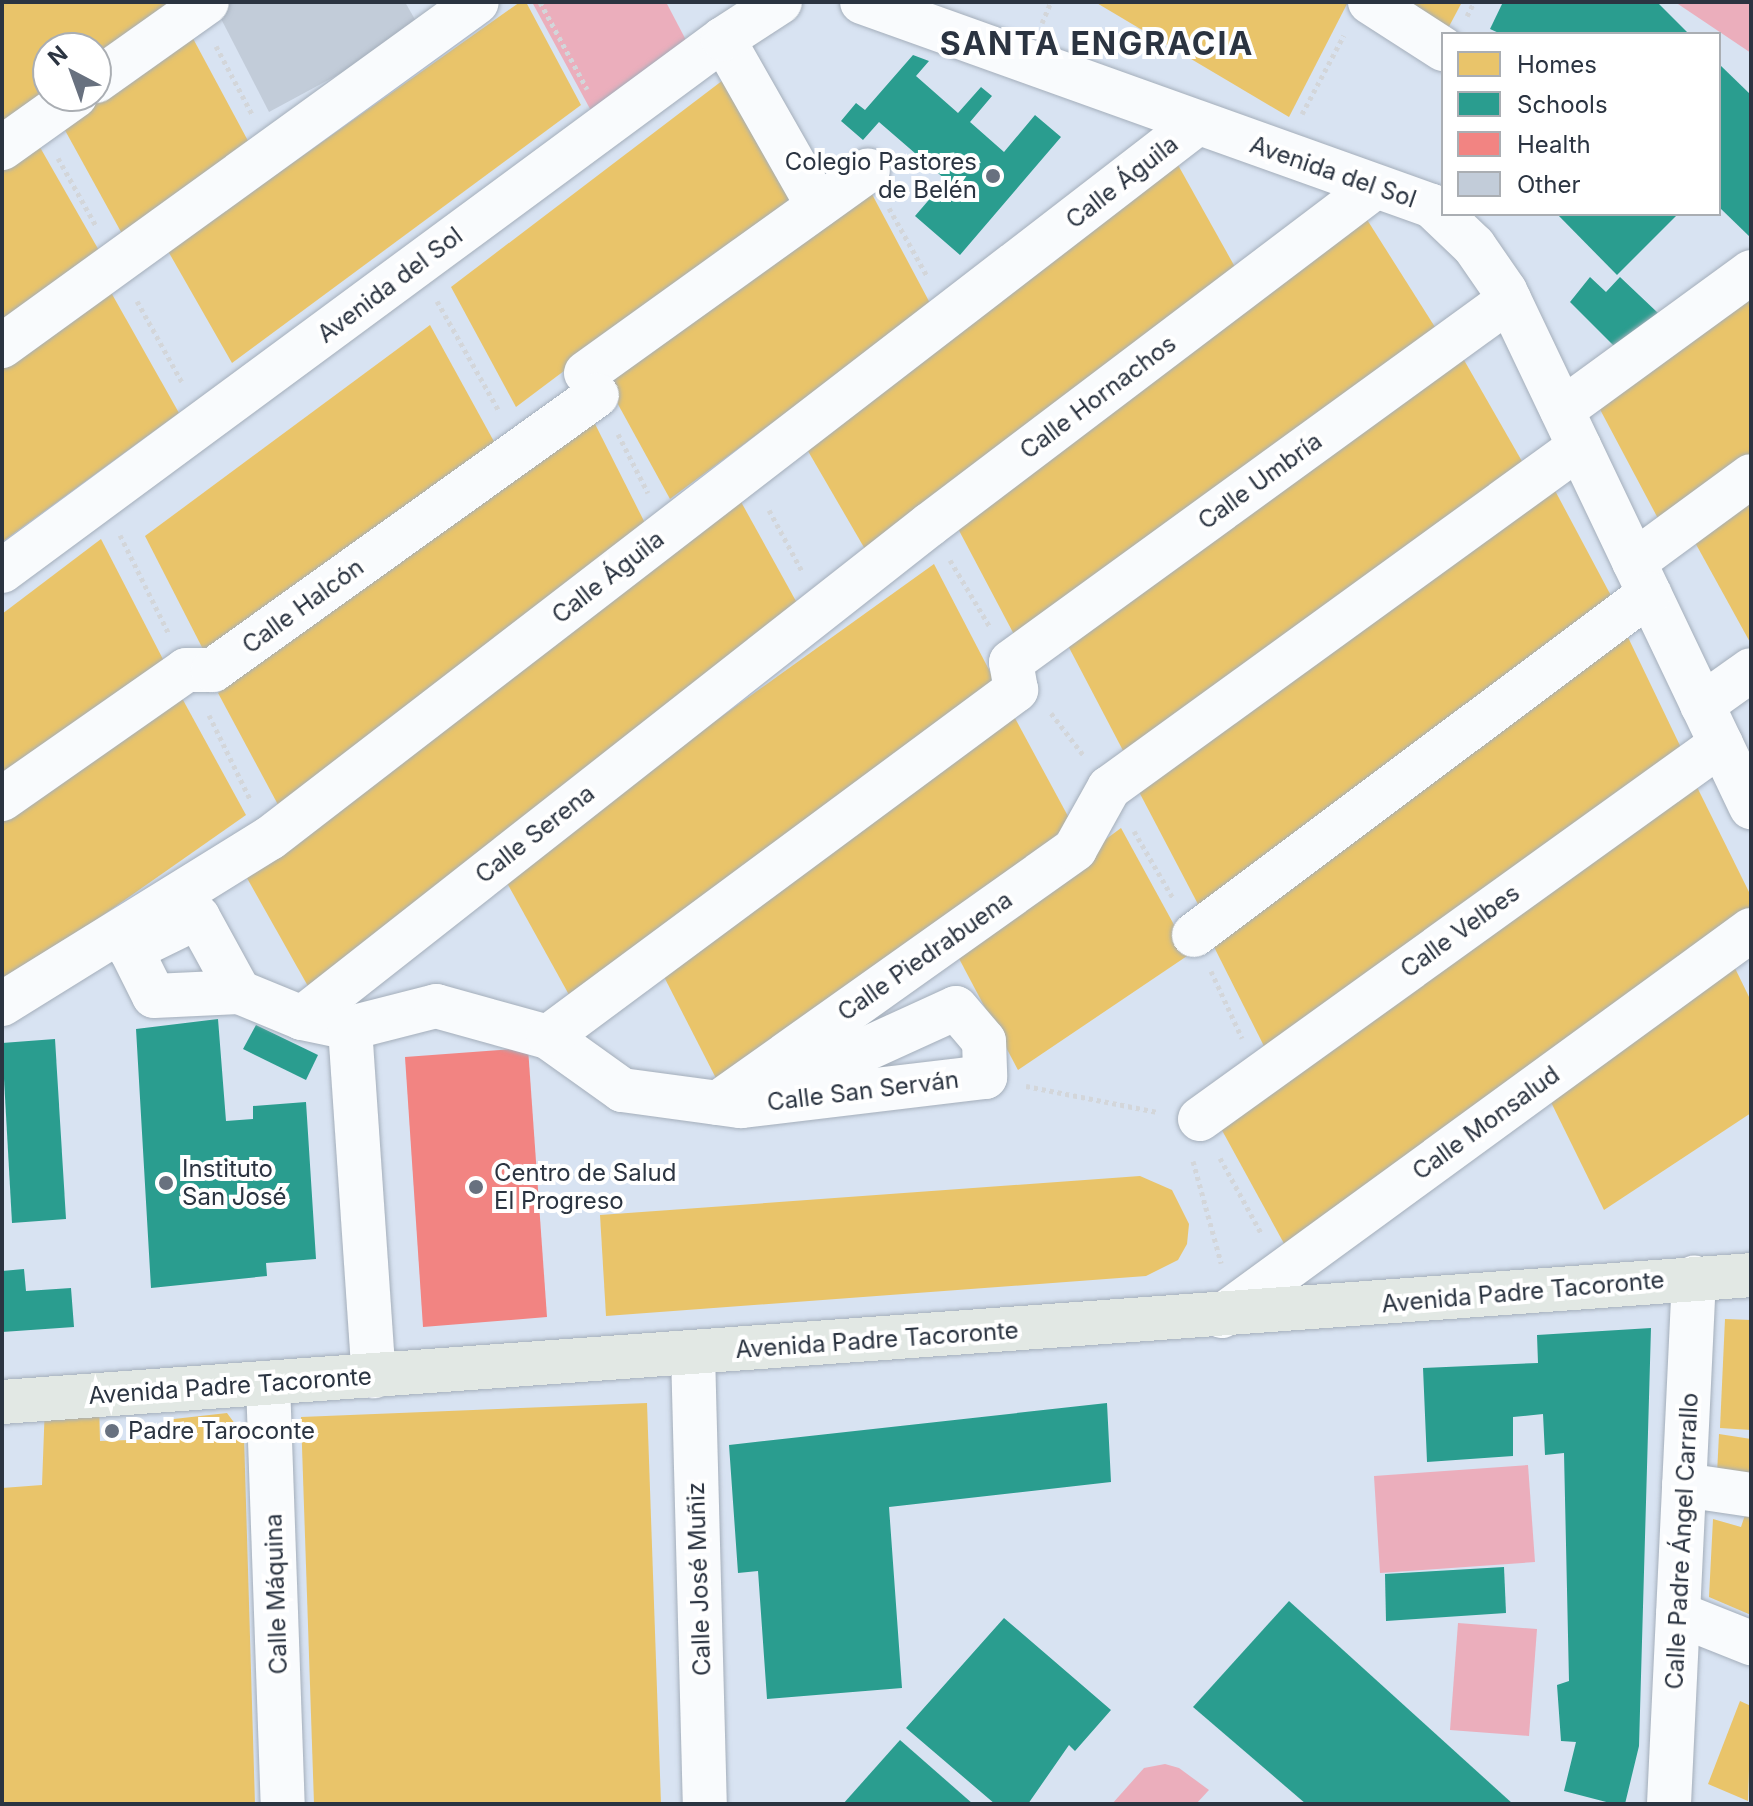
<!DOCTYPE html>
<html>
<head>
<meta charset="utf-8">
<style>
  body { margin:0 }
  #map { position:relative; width:1753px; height:1806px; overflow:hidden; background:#d8e3f2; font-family:Inter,sans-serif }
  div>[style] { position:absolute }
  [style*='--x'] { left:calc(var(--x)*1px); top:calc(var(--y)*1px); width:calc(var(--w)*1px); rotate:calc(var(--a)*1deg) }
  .green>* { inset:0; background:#ebaebc }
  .homes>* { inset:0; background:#e9c46a }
  .schools>* { inset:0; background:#2a9d8f }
  .health>* { inset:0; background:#f28482 }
  .building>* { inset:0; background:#c2ccd9 }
  .path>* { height:5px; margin-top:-2.5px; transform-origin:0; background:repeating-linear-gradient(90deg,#d3d6da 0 4px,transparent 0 8px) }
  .roads { filter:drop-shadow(0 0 2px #a4aeba) drop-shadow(0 0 2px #a4aeba) }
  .minor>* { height:44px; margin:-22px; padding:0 22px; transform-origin:22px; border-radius:22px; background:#f9fbfd }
  .major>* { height:44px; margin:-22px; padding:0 22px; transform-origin:22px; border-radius:22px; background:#e2e8e4 }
  .dots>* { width:22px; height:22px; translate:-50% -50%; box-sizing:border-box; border:4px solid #fff; border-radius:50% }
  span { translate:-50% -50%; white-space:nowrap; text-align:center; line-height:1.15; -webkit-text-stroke:8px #fff; paint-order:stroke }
  .poi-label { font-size:24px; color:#2b3441 }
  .right { translate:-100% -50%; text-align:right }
  .left { translate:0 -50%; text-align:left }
  .street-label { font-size:24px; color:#2b3441 }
  .district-label { font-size:32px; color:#2b3441; font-weight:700; letter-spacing:2px }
  .frame { position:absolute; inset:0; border:4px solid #2b3441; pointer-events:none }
  .legend { position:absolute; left:1441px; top:32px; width:280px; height:184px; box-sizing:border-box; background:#fff; border:2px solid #aaaeb3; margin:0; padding:10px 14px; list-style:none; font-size:24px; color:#2b3441 }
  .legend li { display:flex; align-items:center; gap:16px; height:40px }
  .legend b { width:40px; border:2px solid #aaaeb3 }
  .north { position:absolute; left:32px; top:32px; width:80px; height:80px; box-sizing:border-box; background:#fff; border:2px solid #aaaeb3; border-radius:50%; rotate:319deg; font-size:22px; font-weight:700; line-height:32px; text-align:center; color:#2b3441 }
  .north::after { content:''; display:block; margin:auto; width:28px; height:36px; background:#68717f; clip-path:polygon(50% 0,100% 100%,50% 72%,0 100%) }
</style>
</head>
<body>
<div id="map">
  <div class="green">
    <div style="clip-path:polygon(532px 2px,666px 2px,688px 44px,595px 118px)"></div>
    <div style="clip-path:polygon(1675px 2px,1751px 2px,1751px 53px)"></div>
    <div style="clip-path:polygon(1528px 1465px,1535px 1562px,1380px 1573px,1374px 1476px)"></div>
    <div style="clip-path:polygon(1458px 1623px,1537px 1629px,1529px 1736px,1450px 1730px)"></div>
    <div style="clip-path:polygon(1165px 1764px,1179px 1768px,1209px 1790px,1196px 1804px,1112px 1804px,1144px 1768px)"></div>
  </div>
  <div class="homes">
    <div style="clip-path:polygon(2px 2px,169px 2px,96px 66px,96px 48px,48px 48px,48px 96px,2px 132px)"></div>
    <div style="clip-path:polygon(520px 2px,526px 2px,581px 105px,232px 363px,168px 251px)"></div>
    <div style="clip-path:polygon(1095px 2px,1348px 2px,1289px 117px)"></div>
    <div style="clip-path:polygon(1394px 2px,1462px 2px,1445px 34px)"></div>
    <div style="clip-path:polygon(189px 31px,254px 152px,126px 241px,61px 123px)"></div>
    <div style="clip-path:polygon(731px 74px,797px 196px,516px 407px,451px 287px)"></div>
    <div style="clip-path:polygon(37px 142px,105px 261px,2px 335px,2px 167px)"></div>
    <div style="clip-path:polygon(1173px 156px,1240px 276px,869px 556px,801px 439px)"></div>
    <div style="clip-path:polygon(865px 181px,931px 305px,670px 499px,603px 377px)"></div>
    <div style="clip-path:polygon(1366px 218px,1440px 335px,1018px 642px,954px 521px)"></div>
    <div style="clip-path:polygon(1751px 286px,1751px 462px,1662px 526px,1595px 400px)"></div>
    <div style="clip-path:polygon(108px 287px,179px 413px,2px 542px,2px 364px)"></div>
    <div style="clip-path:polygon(430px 325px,497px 447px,208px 659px,145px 536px)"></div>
    <div style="clip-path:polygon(1460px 353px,1527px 470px,1129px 762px,1064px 638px)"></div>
    <div style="clip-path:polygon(590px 414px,651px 535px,283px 814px,218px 693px)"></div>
    <div style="clip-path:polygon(1551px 483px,1616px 605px,1200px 908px,1137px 788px)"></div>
    <div style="clip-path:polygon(1751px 494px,1751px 644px,1692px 537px)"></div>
    <div style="clip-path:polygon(740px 500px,802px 612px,309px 988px,243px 871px)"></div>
    <div style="clip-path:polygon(101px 539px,167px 667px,2px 785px,2px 614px)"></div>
    <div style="clip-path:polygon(934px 564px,999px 689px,573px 1002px,502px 874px)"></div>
    <div style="clip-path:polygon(1624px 629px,1685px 756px,1269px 1056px,1209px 937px)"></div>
    <div style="clip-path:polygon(177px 689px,246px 815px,2px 986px,2px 816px)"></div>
    <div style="clip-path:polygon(1010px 709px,1076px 831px,721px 1088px,659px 967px)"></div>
    <div style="clip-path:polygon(1696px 785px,1751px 896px,1751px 910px,1287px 1249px,1218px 1123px)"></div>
    <div style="clip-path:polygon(1121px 828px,1190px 954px,1018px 1070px,955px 951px)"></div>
    <div style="clip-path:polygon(1731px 960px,1751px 1001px,1751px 1113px,1604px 1210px,1546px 1092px)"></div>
    <div style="clip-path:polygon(1140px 1176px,1172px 1190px,1189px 1224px,1187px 1244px,1178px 1260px,1146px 1276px,606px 1316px,600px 1215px)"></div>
    <div style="clip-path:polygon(1725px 1319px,1751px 1320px,1751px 1430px,1720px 1428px)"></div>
    <div style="clip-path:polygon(99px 1402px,100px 1441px,159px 1439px,165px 1420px,227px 1413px,244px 1436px,255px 1804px,2px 1804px,2px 1488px,42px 1485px,45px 1404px)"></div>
    <div style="clip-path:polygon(647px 1403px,661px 1804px,314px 1804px,301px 1417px)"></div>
    <div style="clip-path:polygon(1719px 1434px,1751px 1439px,1751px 1480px,1717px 1474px)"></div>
    <div style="clip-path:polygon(1747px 1509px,1751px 1510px,1751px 1615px,1709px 1597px,1713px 1519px,1741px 1527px)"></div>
    <div style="clip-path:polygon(1740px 1701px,1751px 1706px,1748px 1801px,1708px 1784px)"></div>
  </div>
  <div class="schools">
    <div style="clip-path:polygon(1503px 2px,1657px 2px,1689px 34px,1501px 34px,1490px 29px)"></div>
    <div style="clip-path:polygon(913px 55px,929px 61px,916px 76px,958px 113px,981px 87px,992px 96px,970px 122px,1004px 152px,1035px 115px,1061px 137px,960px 255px,915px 216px,946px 180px,879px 122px,863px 140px,841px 121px,856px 103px,865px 110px)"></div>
    <div style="clip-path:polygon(1719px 64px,1751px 95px,1751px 238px,1719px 207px)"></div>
    <div style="clip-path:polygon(1557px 214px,1678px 214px,1617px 275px)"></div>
    <div style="clip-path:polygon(1590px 277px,1606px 292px,1620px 277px,1658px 313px,1622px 354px,1570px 302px)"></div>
    <div style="clip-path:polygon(218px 1019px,226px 1121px,253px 1119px,253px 1106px,306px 1102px,316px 1259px,266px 1263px,267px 1276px,151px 1288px,136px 1029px)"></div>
    <div style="clip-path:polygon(256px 1025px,318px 1055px,306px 1080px,243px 1049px)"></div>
    <div style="clip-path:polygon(55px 1039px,66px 1219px,12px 1223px,2px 1043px)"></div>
    <div style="clip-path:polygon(24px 1269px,26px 1291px,71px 1288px,74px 1327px,2px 1332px,2px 1271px)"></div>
    <div style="clip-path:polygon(1651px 1328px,1639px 1746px,1625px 1804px,1614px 1804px,1564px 1791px,1576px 1742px,1561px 1741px,1557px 1685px,1569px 1681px,1564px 1453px,1545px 1455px,1543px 1414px,1513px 1417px,1513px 1456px,1427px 1462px,1423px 1368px,1538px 1363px,1537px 1335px)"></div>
    <div style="clip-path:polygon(1107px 1403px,1111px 1482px,889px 1507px,902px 1688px,767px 1699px,758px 1571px,738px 1573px,729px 1445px)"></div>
    <div style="clip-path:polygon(1504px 1567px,1506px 1613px,1386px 1621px,1385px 1574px)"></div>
    <div style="clip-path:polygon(1289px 1601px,1513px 1804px,1306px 1804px,1193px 1707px)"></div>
    <div style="clip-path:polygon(1004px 1618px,1111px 1710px,1075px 1751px,1069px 1745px,1028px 1804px,995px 1804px,906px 1728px)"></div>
    <div style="clip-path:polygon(900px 1740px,973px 1804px,843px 1804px)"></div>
  </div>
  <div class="health">
    <div style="clip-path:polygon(528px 1048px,547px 1317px,423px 1327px,405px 1057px)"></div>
  </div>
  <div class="building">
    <div style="clip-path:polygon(229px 2px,405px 2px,421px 30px,269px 112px,216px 9px)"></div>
  </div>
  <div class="path">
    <div style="--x:540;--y:2;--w:99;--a:61.6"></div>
    <div style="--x:1467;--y:16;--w:16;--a:-63"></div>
    <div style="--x:1042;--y:23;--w:23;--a:-67"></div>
    <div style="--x:216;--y:46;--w:77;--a:62.1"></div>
    <div style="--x:1302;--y:114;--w:89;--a:-62"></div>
    <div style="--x:58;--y:158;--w:78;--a:60.8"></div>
    <div style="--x:889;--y:208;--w:78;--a:60.8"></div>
    <div style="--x:137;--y:301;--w:95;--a:61"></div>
    <div style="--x:437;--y:301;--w:126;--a:60.6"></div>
    <div style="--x:618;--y:434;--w:66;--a:63"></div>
    <div style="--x:769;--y:510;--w:69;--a:61.6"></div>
    <div style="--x:120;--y:535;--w:110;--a:63.7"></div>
    <div style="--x:950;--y:560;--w:78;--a:59.2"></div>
    <div style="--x:1051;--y:713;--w:54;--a:52.5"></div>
    <div style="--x:209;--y:715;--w:93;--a:64"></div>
    <div style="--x:1134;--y:831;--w:78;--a:59.8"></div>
    <div style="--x:1211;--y:971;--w:74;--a:65.2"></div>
    <div style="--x:1026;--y:1086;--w:134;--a:11.2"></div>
    <div style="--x:1220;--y:1158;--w:85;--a:61.3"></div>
    <div style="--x:1193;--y:1161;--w:106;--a:74.6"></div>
  </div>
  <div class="roads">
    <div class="minor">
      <div style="--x:862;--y:2;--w:605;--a:19.69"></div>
      <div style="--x:1432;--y:206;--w:58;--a:43.6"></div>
      <div style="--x:1474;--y:246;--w:55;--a:55.4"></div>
      <div style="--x:1505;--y:291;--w:572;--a:64.51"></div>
      <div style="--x:1370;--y:2;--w:87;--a:32.8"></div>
      <div style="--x:723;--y:39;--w:192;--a:60.4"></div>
      <div style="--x:96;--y:81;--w:136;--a:-35.4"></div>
      <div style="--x:2;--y:148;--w:90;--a:-35.5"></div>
      <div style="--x:2;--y:346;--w:586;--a:-35.91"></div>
      <div style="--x:586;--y:373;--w:347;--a:-35.7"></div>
      <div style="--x:1562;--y:410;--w:234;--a:-36.1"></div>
      <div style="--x:1634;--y:562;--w:145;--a:-36.3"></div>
      <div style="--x:2;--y:571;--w:896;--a:-36.42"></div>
      <div style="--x:723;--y:39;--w:68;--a:-33"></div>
      <div style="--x:1702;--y:705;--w:60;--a:-35.5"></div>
      <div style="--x:2;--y:799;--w:225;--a:-35"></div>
      <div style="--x:186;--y:670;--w:27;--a:0"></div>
      <div style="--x:213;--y:670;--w:472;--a:-35.6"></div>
      <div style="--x:1194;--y:935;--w:569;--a:-36.85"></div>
      <div style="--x:239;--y:992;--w:85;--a:-118.7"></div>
      <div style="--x:198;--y:917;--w:75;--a:153.8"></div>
      <div style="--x:131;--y:950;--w:51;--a:63.4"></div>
      <div style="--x:154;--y:996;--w:85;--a:-2.7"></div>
      <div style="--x:239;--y:992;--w:68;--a:22.4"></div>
      <div style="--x:302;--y:1018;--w:49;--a:11.8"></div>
      <div style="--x:350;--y:1028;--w:349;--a:86.1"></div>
      <div style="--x:2;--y:1004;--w:315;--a:-31.8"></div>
      <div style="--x:270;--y:838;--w:1169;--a:-37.63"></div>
      <div style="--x:302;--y:1018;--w:798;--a:-38.18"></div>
      <div style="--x:929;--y:525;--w:560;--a:-37.16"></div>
      <div style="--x:350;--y:1028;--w:89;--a:-14.3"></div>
      <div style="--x:436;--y:1006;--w:116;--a:15.5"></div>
      <div style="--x:548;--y:1037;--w:91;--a:35.6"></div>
      <div style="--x:622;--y:1090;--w:120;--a:7.7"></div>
      <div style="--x:741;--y:1106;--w:236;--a:-24.5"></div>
      <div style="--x:956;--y:1008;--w:43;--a:49.7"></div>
      <div style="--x:984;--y:1041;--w:36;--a:88"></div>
      <div style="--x:985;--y:1077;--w:246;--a:173.2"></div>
      <div style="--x:548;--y:1037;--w:583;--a:-36.56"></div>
      <div style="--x:1016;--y:690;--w:28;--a:-100"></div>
      <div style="--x:1011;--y:662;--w:616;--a:-36.01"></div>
      <div style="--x:718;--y:1103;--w:438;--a:-35.4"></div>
      <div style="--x:1075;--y:849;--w:70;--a:-60.9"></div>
      <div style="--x:1109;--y:788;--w:581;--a:-35.96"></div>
      <div style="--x:1200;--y:1119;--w:642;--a:-35.75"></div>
      <div style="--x:1222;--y:1316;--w:655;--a:-36.12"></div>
      <div style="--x:693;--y:1353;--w:451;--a:88.5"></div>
      <div style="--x:268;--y:1383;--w:421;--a:88"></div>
      <div style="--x:1684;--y:1485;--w:68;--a:8.5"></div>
      <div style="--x:1678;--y:1614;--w:79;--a:21.7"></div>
      <div style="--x:1669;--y:1804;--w:527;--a:-87.28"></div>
    </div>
    <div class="major">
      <div style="--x:2;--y:1402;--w:1754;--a:-4.15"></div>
    </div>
  </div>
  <div class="dots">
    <div style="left:993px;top:176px;background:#68717f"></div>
    <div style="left:166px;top:1183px;background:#68717f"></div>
    <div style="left:476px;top:1187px;background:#68717f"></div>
    <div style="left:112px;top:1431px;background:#68717f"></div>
  </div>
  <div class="poi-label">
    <span class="right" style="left:977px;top:176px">Colegio Pastores<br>de Belén</span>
    <span class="left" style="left:182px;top:1183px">Instituto<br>San José</span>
    <span class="left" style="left:494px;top:1187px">Centro de Salud<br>El Progreso</span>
    <span class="left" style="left:128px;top:1431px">Padre Taroconte</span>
  </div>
  <div class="street-label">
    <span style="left:1333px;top:172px;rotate:19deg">Avenida del Sol</span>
    <span style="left:1122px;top:182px;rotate:-38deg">Calle Águila</span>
    <span style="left:390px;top:285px;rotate:-37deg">Avenida del Sol</span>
    <span style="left:1098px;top:397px;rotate:-37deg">Calle Hornachos</span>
    <span style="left:1260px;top:481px;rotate:-36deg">Calle Umbría</span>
    <span style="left:608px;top:577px;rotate:-38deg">Calle Águila</span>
    <span style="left:303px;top:606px;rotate:-36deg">Calle Halcón</span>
    <span style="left:535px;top:834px;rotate:-38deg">Calle Serena</span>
    <span style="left:1460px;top:931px;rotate:-36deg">Calle Velbes</span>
    <span style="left:925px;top:956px;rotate:-35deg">Calle Piedrabuena</span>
    <span style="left:863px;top:1091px;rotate:-7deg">Calle San Serván</span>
    <span style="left:1486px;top:1123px;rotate:-36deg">Calle Monsalud</span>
    <span style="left:1523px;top:1292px;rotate:-5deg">Avenida Padre Tacoronte</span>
    <span style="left:877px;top:1340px;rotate:-4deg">Avenida Padre Tacoronte</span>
    <span style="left:230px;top:1386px;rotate:-4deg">Avenida Padre Tacoronte</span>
    <span style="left:1682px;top:1541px;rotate:-87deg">Calle Padre Ángel Carrallo</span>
    <span style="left:699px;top:1579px;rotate:-92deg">Calle José Muñiz</span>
    <span style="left:276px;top:1594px;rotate:-92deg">Calle Máquina</span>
  </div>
  <div class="district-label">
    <span style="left:1097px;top:44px">SANTA ENGRACIA</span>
  </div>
  <div class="frame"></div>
  <ul class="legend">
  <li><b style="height:22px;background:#e9c46a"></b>Homes</li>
  <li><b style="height:22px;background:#2a9d8f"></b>Schools</li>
  <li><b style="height:22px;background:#f28482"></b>Health</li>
  <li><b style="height:22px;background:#c2ccd9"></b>Other</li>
  </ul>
  <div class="north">N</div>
</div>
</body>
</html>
